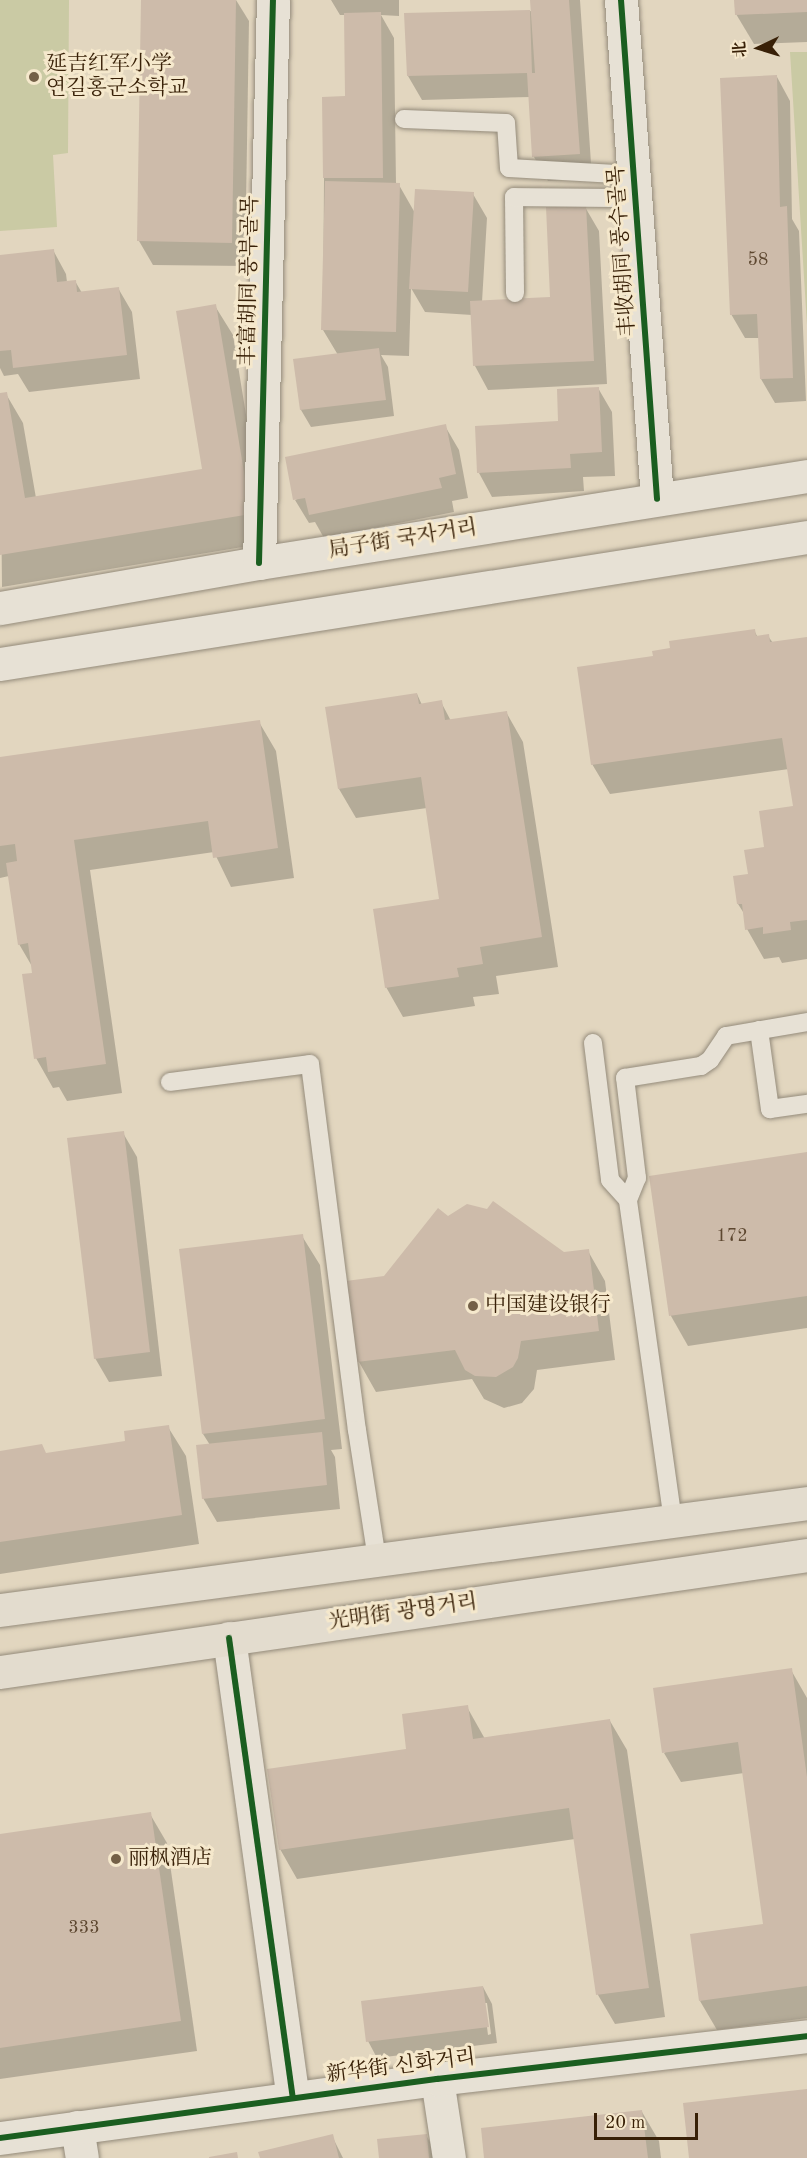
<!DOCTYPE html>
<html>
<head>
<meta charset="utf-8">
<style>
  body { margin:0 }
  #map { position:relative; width:807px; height:2158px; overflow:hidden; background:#e2d6bf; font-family:"Old Standard TT","Noto Serif SC","Noto Serif KR",serif }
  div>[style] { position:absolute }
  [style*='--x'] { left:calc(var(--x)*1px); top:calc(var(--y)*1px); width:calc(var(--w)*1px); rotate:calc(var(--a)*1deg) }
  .green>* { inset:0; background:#cacaa4 }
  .shadow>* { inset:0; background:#0003 }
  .building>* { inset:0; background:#cdbbaa }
  .roads { filter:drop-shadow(0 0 2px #948b7b) drop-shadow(0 0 2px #948b7b) }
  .lane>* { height:18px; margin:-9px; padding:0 9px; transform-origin:9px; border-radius:9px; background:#e7e1d5 }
  .street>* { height:33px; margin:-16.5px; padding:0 16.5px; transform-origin:16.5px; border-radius:16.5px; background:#e7e1d5 }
  .secondary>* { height:33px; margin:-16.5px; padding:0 16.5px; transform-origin:16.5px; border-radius:16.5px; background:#e7e1d5 }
  .primary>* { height:33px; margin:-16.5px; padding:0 16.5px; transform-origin:16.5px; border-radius:16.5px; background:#e3dcce }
  .cycleway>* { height:6px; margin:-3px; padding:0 3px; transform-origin:3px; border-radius:3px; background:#1b5e20 }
  .dots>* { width:16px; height:16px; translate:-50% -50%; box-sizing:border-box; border:3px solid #f5e8cc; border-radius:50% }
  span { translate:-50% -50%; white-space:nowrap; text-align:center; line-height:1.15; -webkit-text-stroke:6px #f5e8cc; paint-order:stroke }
  .number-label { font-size:18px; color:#5d4730 }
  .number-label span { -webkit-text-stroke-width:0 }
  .poi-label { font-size:21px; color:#382007 }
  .left { translate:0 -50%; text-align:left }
  .street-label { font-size:21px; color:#382007 }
  .north { position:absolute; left:729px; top:18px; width:60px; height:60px; -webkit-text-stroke:4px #f5e8cc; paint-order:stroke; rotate:266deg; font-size:16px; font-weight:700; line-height:24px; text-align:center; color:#382007 }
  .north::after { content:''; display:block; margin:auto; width:21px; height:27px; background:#382007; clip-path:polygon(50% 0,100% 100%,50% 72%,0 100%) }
  .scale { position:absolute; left:594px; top:2113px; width:104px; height:27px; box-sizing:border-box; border:3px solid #382007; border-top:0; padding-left:8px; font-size:18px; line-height:21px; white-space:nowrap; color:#382007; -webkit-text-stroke:4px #f5e8cc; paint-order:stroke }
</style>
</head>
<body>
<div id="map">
  <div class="green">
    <div style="clip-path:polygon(0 0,69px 0,68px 153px,53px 155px,57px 227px,0 231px)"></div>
    <div style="clip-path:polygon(790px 52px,807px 52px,807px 325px)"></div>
  </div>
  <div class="shadow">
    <div style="clip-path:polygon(143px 0,236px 0,249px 21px,245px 266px,153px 265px,139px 241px)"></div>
    <div style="clip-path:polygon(331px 0,399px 0,399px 16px,381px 15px,394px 38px,396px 184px,399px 185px,415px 213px,473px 194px,487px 218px,482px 302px,552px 298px,585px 207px,599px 231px,607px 384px,488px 390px,475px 366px,472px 315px,425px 312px,411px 288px,409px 356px,381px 355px,388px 367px,394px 416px,311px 427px,301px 410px,295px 360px,338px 355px,323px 330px,324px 178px,346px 98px,346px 15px,340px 15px)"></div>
    <div style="clip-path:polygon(532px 0,580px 0,592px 178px,548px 181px,534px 157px,530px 97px,422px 100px,408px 76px,406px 15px,533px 11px)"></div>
    <div style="clip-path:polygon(736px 0,807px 0,807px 42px,754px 44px,736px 14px)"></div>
    <div style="clip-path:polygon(777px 77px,790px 101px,792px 219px,799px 231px,806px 401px,775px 403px,761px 379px,760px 338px,745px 338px,731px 314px)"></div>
    <div style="clip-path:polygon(53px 250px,66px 274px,67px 282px,75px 281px,82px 293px,118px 288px,132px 312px,140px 379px,29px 392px,18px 374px,4px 376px,0 368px,0 257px)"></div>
    <div style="clip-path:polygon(215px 306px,233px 335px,267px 543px,2px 587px,0 395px,6px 394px,23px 423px,36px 498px,204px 470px)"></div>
    <div style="clip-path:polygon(598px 388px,612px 412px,615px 476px,583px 477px,584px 491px,492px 497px,479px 473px,560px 423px)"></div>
    <div style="clip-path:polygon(445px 426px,459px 450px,468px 498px,452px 501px,454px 512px,324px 538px,315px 522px,309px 523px,295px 500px)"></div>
    <div style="clip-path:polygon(754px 630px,758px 638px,768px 636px,773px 643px,807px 639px,807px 959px,782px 963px,779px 957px,764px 959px,747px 929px,745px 915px,738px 904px,749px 875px,795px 807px,789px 769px,610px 794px,592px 764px,654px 657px)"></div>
    <div style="clip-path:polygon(417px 694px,422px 705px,441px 702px,451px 721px,506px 712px,523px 742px,558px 967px,496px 976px,499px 994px,473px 997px,475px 1006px,403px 1017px,386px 987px,441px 900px,427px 808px,356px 818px,339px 789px)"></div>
    <div style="clip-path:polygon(259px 722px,276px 751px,294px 878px,231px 887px,214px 852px,90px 870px,122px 1093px,67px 1101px,59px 1087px,53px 1088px,36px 1058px,33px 968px,19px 944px,9px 876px,0 878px,0 758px)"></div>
    <div style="clip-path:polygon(123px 1133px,137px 1157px,162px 1376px,109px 1382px,95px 1358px)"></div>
    <div style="clip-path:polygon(807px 1154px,807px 1328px,688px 1346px,671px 1316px,650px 1177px)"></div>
    <div style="clip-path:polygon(448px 1217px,563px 1254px,588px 1251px,605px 1281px,615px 1360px,537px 1370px,534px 1389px,522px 1403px,504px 1408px,484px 1399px,472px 1379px,376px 1392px,359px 1362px,348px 1283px,385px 1277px)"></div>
    <div style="clip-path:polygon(302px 1236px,320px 1265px,342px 1449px,331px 1450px,335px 1457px,340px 1509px,217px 1522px,203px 1498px,210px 1445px,203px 1434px)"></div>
    <div style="clip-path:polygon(168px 1427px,186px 1456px,199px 1544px,0 1574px,0 1452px,46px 1455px,127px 1442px)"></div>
    <div style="clip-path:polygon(791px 1670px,807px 1698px,807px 2018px,717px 2030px,700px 2001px,765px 1925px,744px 1773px,681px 1782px,664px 1753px)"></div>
    <div style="clip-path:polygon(467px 1707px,485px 1739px,610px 1721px,627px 1750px,665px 2017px,615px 2024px,598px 1995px,575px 1839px,297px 1879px,280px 1849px)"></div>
    <div style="clip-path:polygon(150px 1814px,167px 1843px,197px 2051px,0 2079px,0 1836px)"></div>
    <div style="clip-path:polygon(evenodd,483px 1987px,492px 2004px,497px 2043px,377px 2058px,368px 2041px,483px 1987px,484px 2003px,487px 2003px,491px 2034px,488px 2035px,484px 2003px)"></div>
    <div style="clip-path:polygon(642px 2112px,659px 2141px,661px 2158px,486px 2158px)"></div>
    <div style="clip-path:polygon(426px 2135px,439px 2158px,380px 2158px)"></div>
    <div style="clip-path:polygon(332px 2136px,343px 2158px,261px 2158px)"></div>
  </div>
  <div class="building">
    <div style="clip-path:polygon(141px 0,236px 0,232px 243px,137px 241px)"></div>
    <div style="clip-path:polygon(530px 0,569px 0,580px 154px,532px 157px,527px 73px,407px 76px,404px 13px,530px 10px,532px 73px,535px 73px)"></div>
    <div style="clip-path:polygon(734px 0,807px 0,807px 12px,735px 15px)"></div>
    <div style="clip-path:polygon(381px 12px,383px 178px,323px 178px,322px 97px,345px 96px,344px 13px)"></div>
    <div style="clip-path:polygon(777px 75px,780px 207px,787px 206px,793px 378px,760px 379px,757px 314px,730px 315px,720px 78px)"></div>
    <div style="clip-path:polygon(325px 181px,400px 183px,396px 332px,321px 330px)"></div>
    <div style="clip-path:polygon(415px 189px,474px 192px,468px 292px,409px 289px)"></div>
    <div style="clip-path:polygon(586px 205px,594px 361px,473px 366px,470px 301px,550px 297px,546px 207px)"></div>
    <div style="clip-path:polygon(54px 249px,57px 282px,76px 280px,77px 292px,119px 287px,127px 355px,13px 368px,11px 350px,0 351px,0 255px)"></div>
    <div style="clip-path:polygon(216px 304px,251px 514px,0 555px,0 393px,7px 392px,25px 498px,202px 469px,176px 311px)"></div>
    <div style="clip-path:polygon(379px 348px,386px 400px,300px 410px,293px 359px)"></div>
    <div style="clip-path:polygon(599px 387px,602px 452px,570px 454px,571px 468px,477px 473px,475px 426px,558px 421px,557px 389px)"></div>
    <div style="clip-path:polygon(446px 424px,456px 474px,439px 478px,442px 488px,309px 515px,305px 498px,293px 500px,285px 457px)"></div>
    <div style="clip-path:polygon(755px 629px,756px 636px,769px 634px,770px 642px,807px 637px,807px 920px,790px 922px,791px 930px,763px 934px,763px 927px,745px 930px,742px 904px,737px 904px,733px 876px,748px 874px,744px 850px,764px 847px,759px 811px,793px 806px,782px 738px,591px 765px,577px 667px,653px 656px,652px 651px,670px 648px,669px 641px)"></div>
    <div style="clip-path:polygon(417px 693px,419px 704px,442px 700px,445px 720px,507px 711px,542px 937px,480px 947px,483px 964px,457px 968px,459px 977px,385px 988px,373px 909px,439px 899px,421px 777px,338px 789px,325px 707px)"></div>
    <div style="clip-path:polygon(260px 720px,278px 848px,213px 858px,208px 821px,74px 840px,106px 1064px,48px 1072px,46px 1057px,34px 1059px,22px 974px,32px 973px,28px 943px,18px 945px,6px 863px,17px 861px,15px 844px,0 846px,0 757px)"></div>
    <div style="clip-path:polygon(124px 1131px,150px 1352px,94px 1359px,67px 1138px)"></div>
    <div style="clip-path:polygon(807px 1152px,807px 1296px,669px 1316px,649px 1176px)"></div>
    <div style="clip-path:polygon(493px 1201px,564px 1252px,589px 1249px,599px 1331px,521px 1341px,518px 1358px,513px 1367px,496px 1377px,475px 1376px,465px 1370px,455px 1350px,357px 1362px,346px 1281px,384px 1276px,438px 1208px,448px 1216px,467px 1204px,487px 1209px)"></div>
    <div style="clip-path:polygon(303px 1234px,325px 1419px,202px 1434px,179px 1249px)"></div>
    <div style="clip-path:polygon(169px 1425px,182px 1515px,0 1542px,0 1451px,42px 1444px,46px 1453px,125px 1441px,124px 1431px)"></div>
    <div style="clip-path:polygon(322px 1432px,327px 1485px,202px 1499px,196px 1445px)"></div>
    <div style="clip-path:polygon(792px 1668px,807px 1777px,807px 1986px,699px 2001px,690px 1934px,763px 1924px,738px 1742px,662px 1753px,653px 1688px)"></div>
    <div style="clip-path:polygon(468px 1705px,473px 1739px,610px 1719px,649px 1988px,596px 1995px,569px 1808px,279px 1850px,267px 1769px,406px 1749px,402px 1714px)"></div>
    <div style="clip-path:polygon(151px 1812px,181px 2021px,0 2048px,0 1834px)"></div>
    <div style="clip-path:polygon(483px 1986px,489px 2027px,366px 2042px,361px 2001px)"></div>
    <div style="clip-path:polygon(807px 2089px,807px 2158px,689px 2158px,683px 2103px)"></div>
    <div style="clip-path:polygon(642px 2110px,648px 2158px,484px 2158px,481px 2128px)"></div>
    <div style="clip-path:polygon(333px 2134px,339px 2158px,260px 2158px,258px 2152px)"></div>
    <div style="clip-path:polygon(427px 2134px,429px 2158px,379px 2158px,377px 2139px)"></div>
    <div style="clip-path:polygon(237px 2152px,238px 2158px,209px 2158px,209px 2157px)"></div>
  </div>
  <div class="roads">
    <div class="lane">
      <div style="--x:404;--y:119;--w:102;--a:2.2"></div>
      <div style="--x:506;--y:123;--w:45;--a:86.2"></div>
      <div style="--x:509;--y:168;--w:125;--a:3.2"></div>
      <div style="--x:515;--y:293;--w:96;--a:-90.6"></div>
      <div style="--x:514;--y:197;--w:121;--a:0.5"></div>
      <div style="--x:759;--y:1030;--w:80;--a:82.1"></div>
      <div style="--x:770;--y:1109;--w:37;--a:-8"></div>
      <div style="--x:593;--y:1043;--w:138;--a:82.9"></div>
      <div style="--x:610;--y:1180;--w:27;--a:48"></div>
      <div style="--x:170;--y:1082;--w:141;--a:-7.3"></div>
      <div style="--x:310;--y:1064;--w:369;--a:82.7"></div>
      <div style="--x:357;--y:1430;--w:131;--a:81.2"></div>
      <div style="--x:673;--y:1521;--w:324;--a:-98"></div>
      <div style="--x:628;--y:1200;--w:24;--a:-68"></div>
      <div style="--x:637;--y:1178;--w:101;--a:-96.8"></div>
      <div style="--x:625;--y:1078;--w:77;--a:-9"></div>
      <div style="--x:701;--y:1066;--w:11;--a:-34"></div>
      <div style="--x:710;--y:1060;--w:29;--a:-56"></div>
      <div style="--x:726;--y:1036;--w:82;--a:-9.8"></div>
    </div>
    <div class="street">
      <div style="--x:621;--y:0;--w:500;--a:85.87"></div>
      <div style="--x:259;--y:563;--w:563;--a:-88.58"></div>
      <div style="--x:229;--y:1638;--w:464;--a:82.1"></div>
      <div style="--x:437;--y:2079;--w:80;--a:81.4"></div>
      <div style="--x:77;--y:2127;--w:31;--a:81"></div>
      <div style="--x:0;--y:2138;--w:441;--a:-7.7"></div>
      <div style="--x:437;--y:2079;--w:372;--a:-6.6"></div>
    </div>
    <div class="secondary">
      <div style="--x:0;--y:608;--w:263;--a:-9.9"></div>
      <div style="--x:259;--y:563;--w:555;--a:-9.02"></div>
      <div style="--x:0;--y:664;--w:817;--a:-8.94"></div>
    </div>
    <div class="primary">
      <div style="--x:0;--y:1610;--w:814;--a:-7.55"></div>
      <div style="--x:0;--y:1672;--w:815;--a:-8.25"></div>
    </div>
  </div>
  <div class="cycleway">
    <div style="--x:621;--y:0;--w:500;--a:85.87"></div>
    <div style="--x:259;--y:563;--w:563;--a:-88.58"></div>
    <div style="--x:229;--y:1638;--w:464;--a:82.1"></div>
    <div style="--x:0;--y:2138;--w:441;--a:-7.7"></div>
    <div style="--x:437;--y:2079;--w:372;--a:-6.6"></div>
  </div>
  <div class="dots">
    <div style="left:34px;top:77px;background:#746047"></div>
    <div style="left:473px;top:1306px;background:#746047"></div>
    <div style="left:116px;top:1859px;background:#746047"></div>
  </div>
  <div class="number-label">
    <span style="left:758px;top:260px">58</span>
    <span style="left:732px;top:1236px">172</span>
    <span style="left:84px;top:1928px">333</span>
  </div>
  <div class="poi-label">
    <span class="left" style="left:46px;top:77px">延吉红军小学<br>연길홍군소학교</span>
    <span class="left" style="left:485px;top:1306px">中国建设银行</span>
    <span class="left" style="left:128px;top:1859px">丽枫酒店</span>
  </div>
  <div class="street-label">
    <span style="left:623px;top:251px;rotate:-94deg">丰收胡同 풍수골목</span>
    <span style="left:250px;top:281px;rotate:-89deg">丰富胡同 풍부골목</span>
    <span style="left:403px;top:540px;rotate:-9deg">局子街 국자거리</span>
    <span style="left:403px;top:1613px;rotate:-8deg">光明街 광명거리</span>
    <span style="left:401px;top:2067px;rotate:-7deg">新华街 신화거리</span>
  </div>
  <div class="north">北</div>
  <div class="scale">20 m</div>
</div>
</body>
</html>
